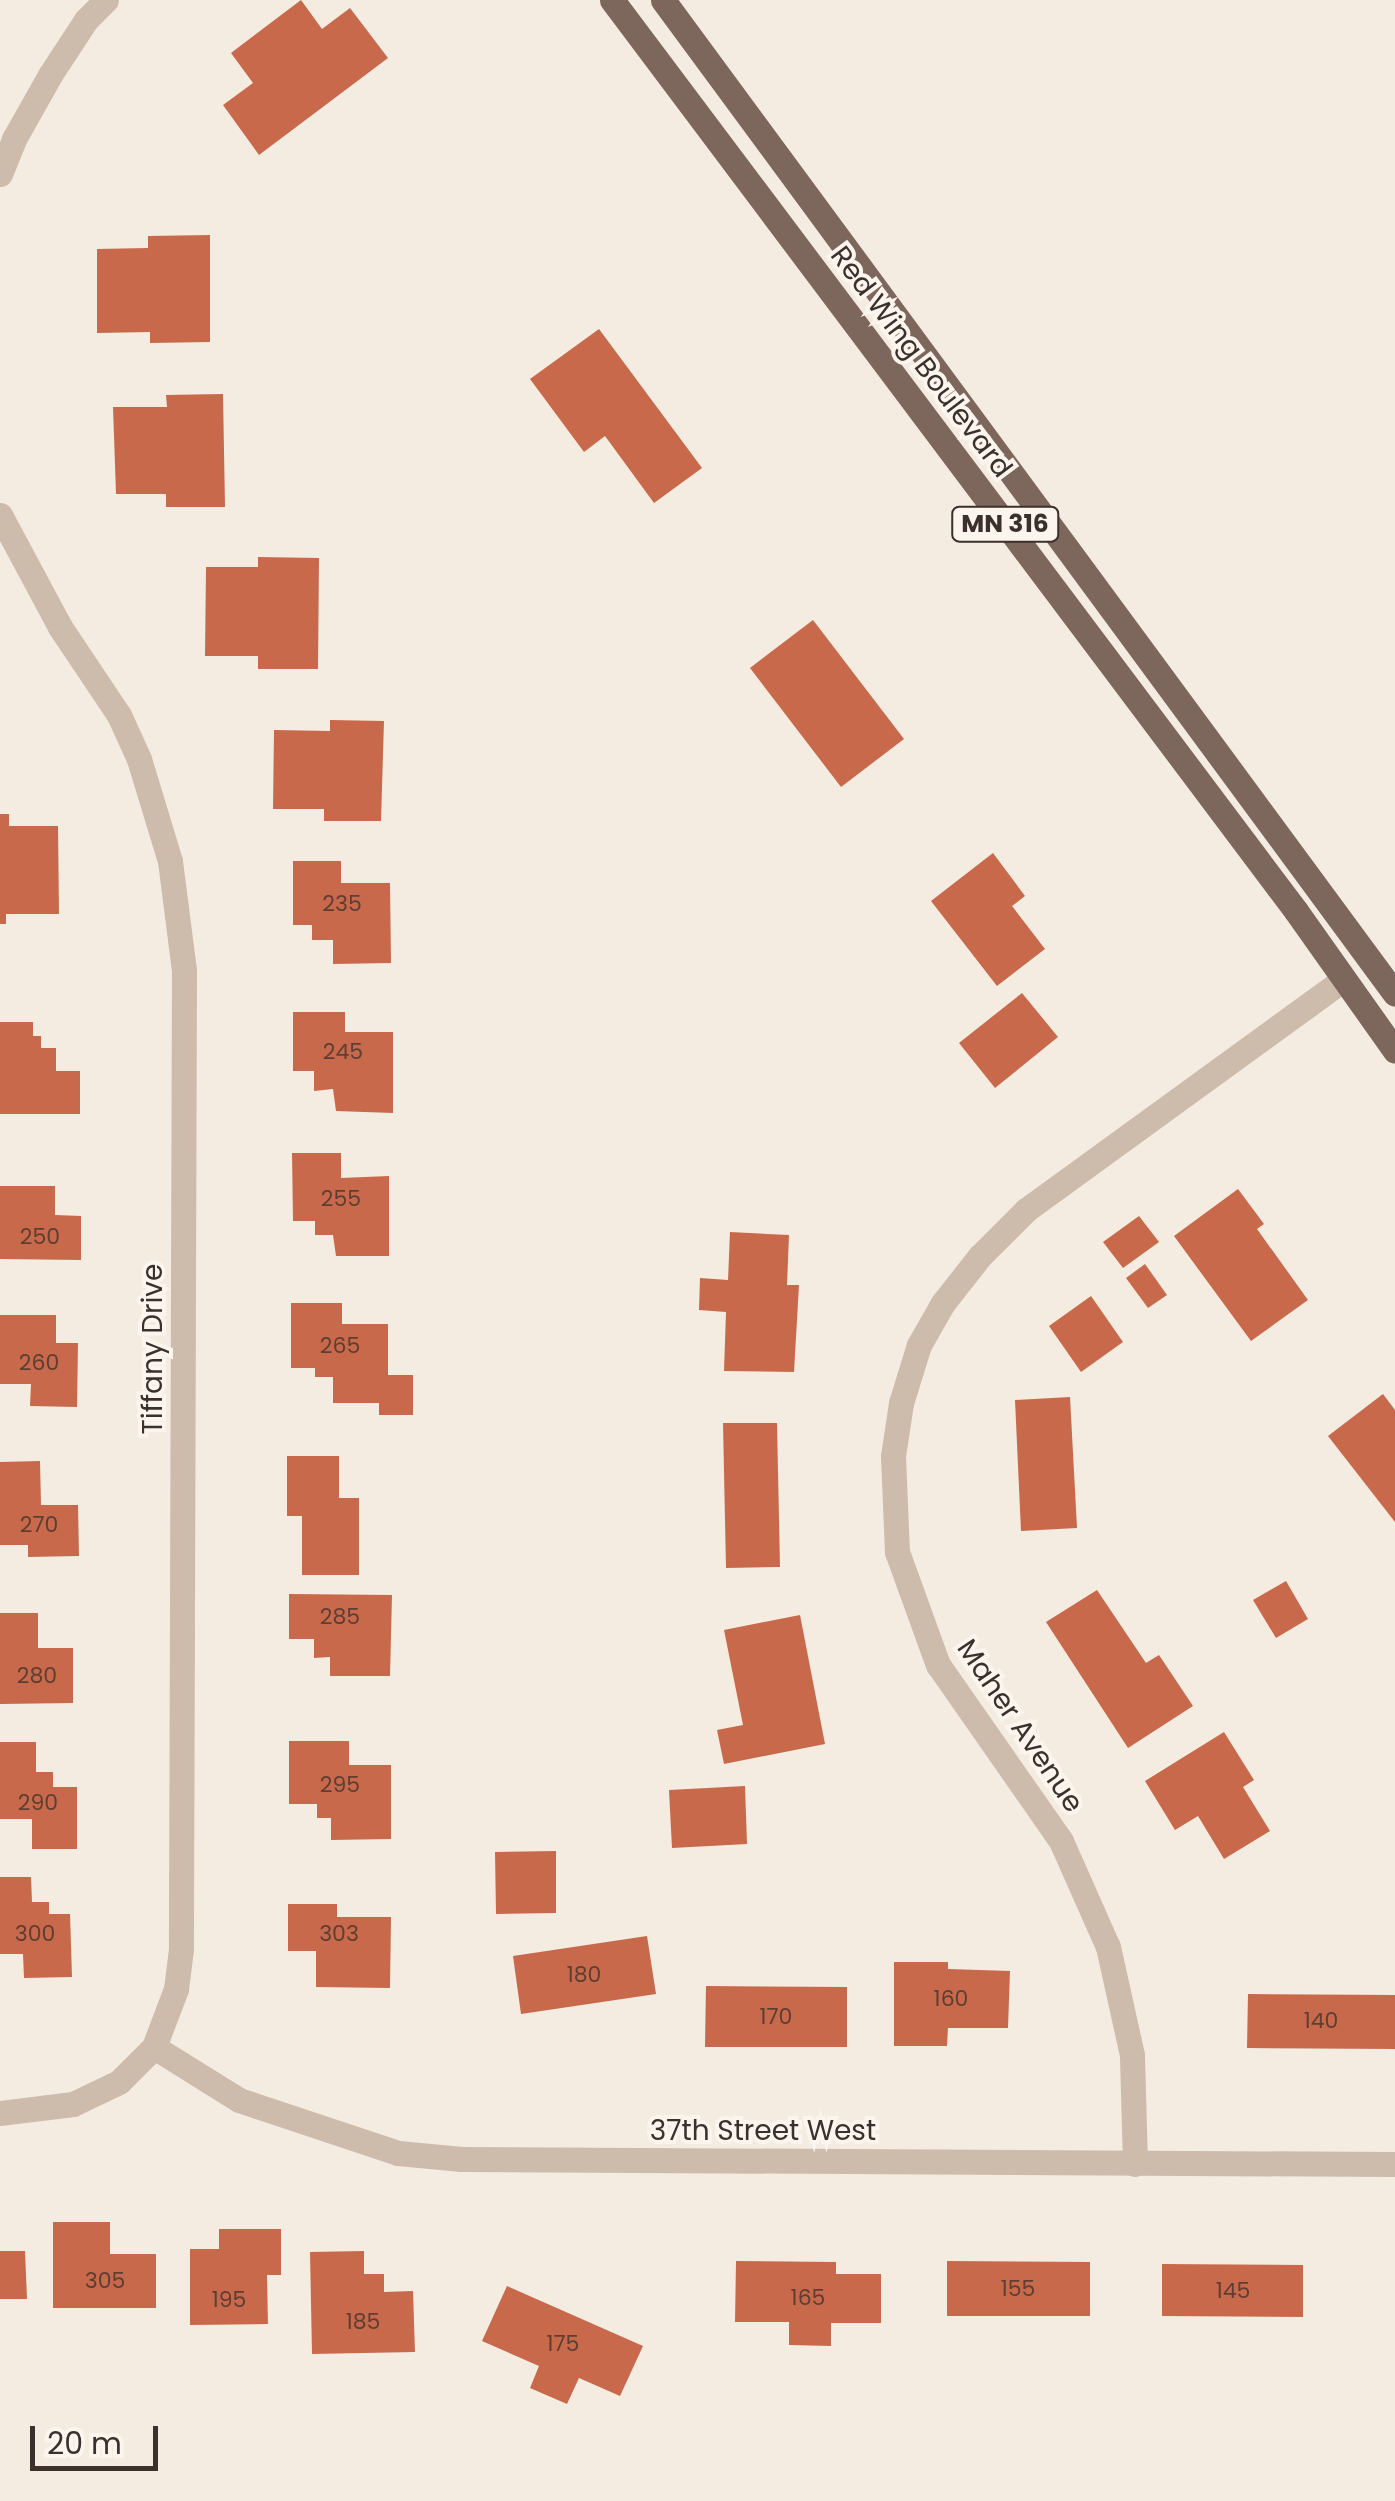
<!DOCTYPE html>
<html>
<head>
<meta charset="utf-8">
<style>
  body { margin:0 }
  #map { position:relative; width:1395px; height:2501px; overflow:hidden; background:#f4ebe1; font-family:Poppins,sans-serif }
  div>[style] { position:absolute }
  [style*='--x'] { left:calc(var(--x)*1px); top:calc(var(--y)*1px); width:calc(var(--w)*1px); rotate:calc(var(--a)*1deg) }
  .building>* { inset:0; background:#c8694b }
  .minor>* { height:25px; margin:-12.5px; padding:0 12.5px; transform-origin:12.5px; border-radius:12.5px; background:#cdbbac }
  .primary>* { height:25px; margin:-12.5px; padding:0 12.5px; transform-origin:12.5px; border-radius:12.5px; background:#7d675c }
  span { translate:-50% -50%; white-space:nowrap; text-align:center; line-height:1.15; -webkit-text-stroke:8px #fbf5ee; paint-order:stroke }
  .number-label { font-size:22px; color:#5e3e33 }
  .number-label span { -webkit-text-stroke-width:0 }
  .shield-label span { padding:2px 8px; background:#fbf5ee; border:2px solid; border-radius:8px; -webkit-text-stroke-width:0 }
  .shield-label { font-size:25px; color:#3b302b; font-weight:700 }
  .street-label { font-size:28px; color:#3b302b }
  .scale { position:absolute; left:30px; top:2426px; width:128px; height:45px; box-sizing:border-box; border:5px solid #3b302b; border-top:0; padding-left:12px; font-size:30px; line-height:35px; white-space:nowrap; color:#3b302b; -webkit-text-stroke:8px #fbf5ee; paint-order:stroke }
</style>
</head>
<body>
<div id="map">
  <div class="building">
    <div style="clip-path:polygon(301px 0,322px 29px,350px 8px,388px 58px,259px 155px,223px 105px,253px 83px,231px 53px)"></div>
    <div style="clip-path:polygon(210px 235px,210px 342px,150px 343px,150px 332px,97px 333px,97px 249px,148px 248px,148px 236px)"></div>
    <div style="clip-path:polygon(599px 329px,702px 468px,654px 503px,605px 436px,584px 452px,530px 379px)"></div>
    <div style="clip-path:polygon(223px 394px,225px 507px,166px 507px,166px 494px,116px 494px,113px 407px,167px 407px,166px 395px)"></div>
    <div style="clip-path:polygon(258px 557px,319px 558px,318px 669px,258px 669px,258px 656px,205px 656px,206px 567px,258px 567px)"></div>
    <div style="clip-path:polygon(813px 620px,904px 739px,841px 787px,750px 668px)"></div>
    <div style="clip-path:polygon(330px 720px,384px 721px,381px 821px,324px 821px,324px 809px,273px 809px,274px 730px,330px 731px)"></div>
    <div style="clip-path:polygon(0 814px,9px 814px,9px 826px,58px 826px,59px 914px,6px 914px,6px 924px,0 924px)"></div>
    <div style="clip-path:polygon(993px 853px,1025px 896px,1012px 906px,1045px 949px,997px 986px,931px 901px)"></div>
    <div style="clip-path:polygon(293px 861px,341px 861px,341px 883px,390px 883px,391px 963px,333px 964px,333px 940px,312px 940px,312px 925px,293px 925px)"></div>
    <div style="clip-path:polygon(1022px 993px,1058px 1037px,995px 1088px,959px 1043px)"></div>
    <div style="clip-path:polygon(293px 1012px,345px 1012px,345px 1032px,393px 1032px,393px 1113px,336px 1111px,333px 1089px,314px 1091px,314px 1071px,293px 1071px)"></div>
    <div style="clip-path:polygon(0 1022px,33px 1022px,33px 1036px,41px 1036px,41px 1048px,56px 1048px,56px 1071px,80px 1071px,80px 1114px,0 1114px)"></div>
    <div style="clip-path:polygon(292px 1153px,341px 1153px,341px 1178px,389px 1176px,389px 1256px,336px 1256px,333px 1235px,315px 1235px,315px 1221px,293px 1221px)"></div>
    <div style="clip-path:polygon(0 1186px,55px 1186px,55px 1215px,81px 1216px,81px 1260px,0 1259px)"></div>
    <div style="clip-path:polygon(1238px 1189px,1264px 1224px,1257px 1229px,1308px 1300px,1251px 1341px,1174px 1236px)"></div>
    <div style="clip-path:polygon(1139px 1216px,1159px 1242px,1123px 1268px,1103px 1242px)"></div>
    <div style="clip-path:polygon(730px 1232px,789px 1235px,787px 1285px,799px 1285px,794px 1372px,724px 1371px,726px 1312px,699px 1310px,700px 1278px,728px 1280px)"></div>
    <div style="clip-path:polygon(1145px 1264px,1167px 1295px,1148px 1308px,1126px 1278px)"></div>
    <div style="clip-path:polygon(1091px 1296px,1123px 1342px,1081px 1372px,1049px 1326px)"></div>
    <div style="clip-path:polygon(291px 1303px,342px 1303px,342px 1324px,388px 1324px,388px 1375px,413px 1375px,413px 1415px,379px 1415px,379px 1403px,333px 1403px,333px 1377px,315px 1377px,315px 1368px,291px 1368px)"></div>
    <div style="clip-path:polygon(0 1315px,56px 1315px,56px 1343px,78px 1343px,77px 1407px,30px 1406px,31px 1384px,0 1384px)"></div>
    <div style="clip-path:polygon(1383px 1394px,1395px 1410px,1395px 1522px,1328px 1436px)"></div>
    <div style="clip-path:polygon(1070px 1397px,1077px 1528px,1021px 1531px,1015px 1400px)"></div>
    <div style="clip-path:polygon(723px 1423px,777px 1423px,780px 1567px,726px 1568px)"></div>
    <div style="clip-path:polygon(287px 1456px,339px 1456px,339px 1498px,359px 1498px,359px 1575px,302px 1575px,302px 1516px,287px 1516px)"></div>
    <div style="clip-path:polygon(40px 1461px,41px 1505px,78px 1505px,79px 1556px,28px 1557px,28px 1545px,0 1545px,0 1462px)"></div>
    <div style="clip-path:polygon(1286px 1581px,1308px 1619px,1276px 1638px,1253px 1600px)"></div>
    <div style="clip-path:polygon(1097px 1590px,1146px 1663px,1159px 1655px,1193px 1706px,1128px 1748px,1046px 1622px)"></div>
    <div style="clip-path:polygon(289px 1594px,392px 1595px,390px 1676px,330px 1676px,330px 1657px,314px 1658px,314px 1639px,289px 1639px)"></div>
    <div style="clip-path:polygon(0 1613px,38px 1613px,38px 1648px,73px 1648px,73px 1703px,0 1704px)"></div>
    <div style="clip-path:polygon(800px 1615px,825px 1744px,724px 1764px,717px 1730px,743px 1725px,724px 1630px)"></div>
    <div style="clip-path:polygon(1224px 1732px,1254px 1780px,1243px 1787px,1270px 1831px,1224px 1859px,1198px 1816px,1175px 1830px,1145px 1781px)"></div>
    <div style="clip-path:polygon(289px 1741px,349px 1741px,349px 1765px,391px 1765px,391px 1839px,331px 1840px,331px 1818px,317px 1818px,317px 1804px,289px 1804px)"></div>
    <div style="clip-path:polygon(0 1742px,36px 1742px,36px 1772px,53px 1772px,53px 1787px,77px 1787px,77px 1849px,32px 1849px,32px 1819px,0 1819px)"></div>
    <div style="clip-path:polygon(745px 1786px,747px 1844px,672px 1848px,669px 1790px)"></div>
    <div style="clip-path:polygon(556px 1851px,556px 1913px,496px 1914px,495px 1852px)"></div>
    <div style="clip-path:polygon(0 1877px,31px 1877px,32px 1902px,49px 1902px,49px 1914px,70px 1914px,72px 1977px,24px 1978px,23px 1954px,0 1954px)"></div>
    <div style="clip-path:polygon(288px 1904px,337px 1904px,337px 1917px,391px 1917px,390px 1988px,316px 1987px,316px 1951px,288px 1951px)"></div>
    <div style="clip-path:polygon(647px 1936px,656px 1994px,521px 2014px,513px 1956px)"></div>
    <div style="clip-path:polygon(894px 1962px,948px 1962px,948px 1969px,1010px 1971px,1008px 2028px,948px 2028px,947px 2046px,894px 2046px)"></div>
    <div style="clip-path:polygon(706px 1986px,847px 1987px,847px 2047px,705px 2047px)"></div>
    <div style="clip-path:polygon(1248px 1994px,1395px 1995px,1395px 2049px,1247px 2048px)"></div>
    <div style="clip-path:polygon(53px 2222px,110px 2222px,110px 2254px,156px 2254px,156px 2308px,53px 2308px)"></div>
    <div style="clip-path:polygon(219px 2229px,281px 2229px,281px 2275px,267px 2275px,268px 2324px,190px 2325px,190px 2249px,219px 2249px)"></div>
    <div style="clip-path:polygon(0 2251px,25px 2251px,27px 2299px,0 2299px)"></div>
    <div style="clip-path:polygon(364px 2251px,364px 2274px,384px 2274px,384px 2292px,413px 2291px,415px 2352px,312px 2354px,310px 2252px)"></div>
    <div style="clip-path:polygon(736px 2261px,836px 2262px,836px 2274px,881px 2274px,881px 2323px,831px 2323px,831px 2346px,789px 2345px,789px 2322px,735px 2322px)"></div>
    <div style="clip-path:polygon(947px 2261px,1090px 2262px,1090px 2316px,947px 2316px)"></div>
    <div style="clip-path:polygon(1162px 2264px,1303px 2265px,1303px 2317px,1162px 2316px)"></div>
    <div style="clip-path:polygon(507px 2286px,643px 2346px,620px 2396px,579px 2378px,567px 2404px,530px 2388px,539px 2366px,482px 2341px)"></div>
  </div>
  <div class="minor">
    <div style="--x:0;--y:174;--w:38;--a:-68"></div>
    <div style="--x:14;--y:139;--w:73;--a:-60.6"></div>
    <div style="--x:50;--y:75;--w:66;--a:-56.8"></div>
    <div style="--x:86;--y:20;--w:28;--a:-45"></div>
    <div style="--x:0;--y:515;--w:127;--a:61.8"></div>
    <div style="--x:60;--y:627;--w:106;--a:56.2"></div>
    <div style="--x:119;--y:715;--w:48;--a:65.6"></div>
    <div style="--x:139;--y:759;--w:107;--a:73.1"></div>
    <div style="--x:170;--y:861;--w:110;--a:82.7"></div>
    <div style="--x:184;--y:970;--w:979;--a:90.18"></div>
    <div style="--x:181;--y:1949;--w:40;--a:97.1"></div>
    <div style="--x:176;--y:1989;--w:62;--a:110.8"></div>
    <div style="--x:154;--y:2047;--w:49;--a:135"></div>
    <div style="--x:119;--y:2082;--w:51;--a:154.4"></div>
    <div style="--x:73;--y:2104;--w:74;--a:173"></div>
    <div style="--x:154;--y:2047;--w:100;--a:31.9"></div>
    <div style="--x:239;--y:2100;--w:168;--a:18.4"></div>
    <div style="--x:398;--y:2153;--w:64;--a:5.4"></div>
    <div style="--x:462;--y:2159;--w:933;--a:0.31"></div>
    <div style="--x:1135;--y:2164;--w:109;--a:-91.6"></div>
    <div style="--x:1132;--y:2055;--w:111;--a:-102.5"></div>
    <div style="--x:1108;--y:1947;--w:116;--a:-113.9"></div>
    <div style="--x:1061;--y:1841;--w:215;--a:-124.9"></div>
    <div style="--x:938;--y:1665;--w:120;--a:-109.9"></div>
    <div style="--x:897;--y:1552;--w:96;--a:-92.4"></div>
    <div style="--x:893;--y:1456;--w:54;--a:-81.4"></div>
    <div style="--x:901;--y:1403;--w:61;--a:-72.8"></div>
    <div style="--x:919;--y:1345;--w:48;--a:-60.3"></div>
    <div style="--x:943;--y:1303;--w:60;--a:-51.8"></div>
    <div style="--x:980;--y:1256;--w:65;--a:-45"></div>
    <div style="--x:1026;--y:1210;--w:393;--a:-36"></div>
  </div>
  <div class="primary">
    <div style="--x:612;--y:0;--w:1139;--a:53.1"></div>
    <div style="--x:1296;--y:911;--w:171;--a:54.7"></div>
    <div style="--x:663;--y:0;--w:1234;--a:53.63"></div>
  </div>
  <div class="number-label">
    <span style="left:342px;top:904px">235</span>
    <span style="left:343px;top:1052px">245</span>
    <span style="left:341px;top:1199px">255</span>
    <span style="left:40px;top:1237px">250</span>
    <span style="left:340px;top:1346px">265</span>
    <span style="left:39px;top:1363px">260</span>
    <span style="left:39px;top:1525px">270</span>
    <span style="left:340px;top:1617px">285</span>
    <span style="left:37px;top:1676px">280</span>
    <span style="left:340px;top:1785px">295</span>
    <span style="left:38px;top:1803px">290</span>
    <span style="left:35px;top:1934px">300</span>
    <span style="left:339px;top:1934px">303</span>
    <span style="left:584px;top:1975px">180</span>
    <span style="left:951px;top:1999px">160</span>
    <span style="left:776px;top:2017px">170</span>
    <span style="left:1321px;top:2021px">140</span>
    <span style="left:105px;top:2281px">305</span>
    <span style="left:1018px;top:2289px">155</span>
    <span style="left:1233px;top:2291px">145</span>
    <span style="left:808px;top:2298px">165</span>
    <span style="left:229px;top:2300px">195</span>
    <span style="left:363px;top:2322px">185</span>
    <span style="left:563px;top:2344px">175</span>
  </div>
  <div class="shield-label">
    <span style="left:1005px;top:524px">MN 316</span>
  </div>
  <div class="street-label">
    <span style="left:921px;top:362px;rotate:53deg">Red Wing Boulevard</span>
    <span style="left:153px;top:1349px;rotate:-90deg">Tiffany Drive</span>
    <span style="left:1020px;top:1726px;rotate:56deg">Maher Avenue</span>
    <span style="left:763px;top:2131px">37th Street West</span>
  </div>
  <div class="scale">20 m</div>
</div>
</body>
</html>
